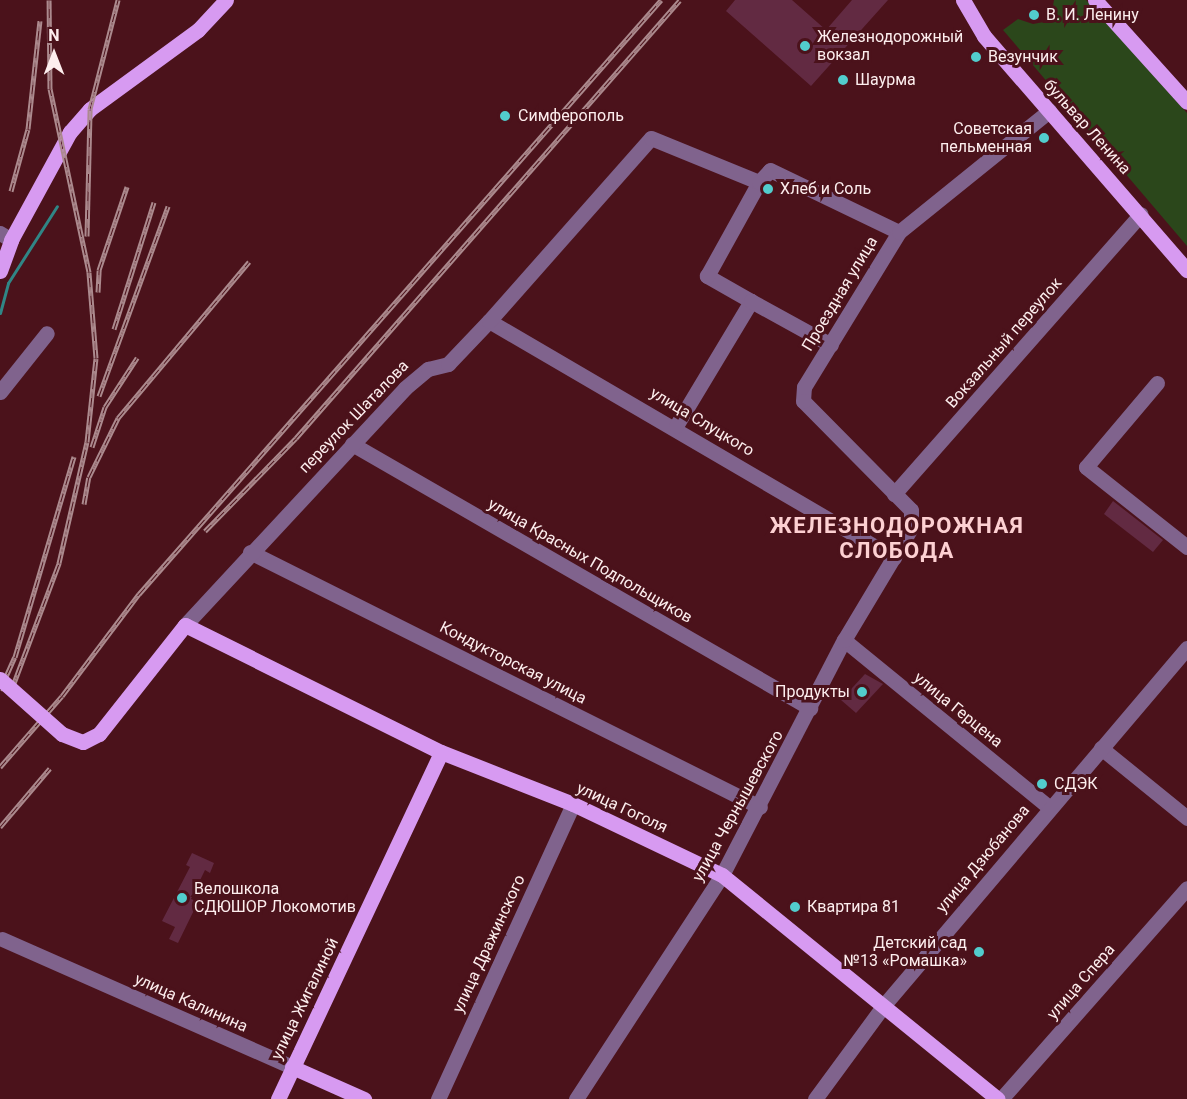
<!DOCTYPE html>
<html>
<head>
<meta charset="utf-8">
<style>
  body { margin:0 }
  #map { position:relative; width:1187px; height:1099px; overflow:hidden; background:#4b121b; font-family:Roboto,sans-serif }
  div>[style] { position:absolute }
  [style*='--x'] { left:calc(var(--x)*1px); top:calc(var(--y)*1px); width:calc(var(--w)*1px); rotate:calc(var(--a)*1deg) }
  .green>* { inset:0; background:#2b471b }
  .stream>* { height:3px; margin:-1.5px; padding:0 1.5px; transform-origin:1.5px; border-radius:1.5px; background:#308686 }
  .building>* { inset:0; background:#622a42 }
  .minor>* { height:15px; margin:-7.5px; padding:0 7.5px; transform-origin:7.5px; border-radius:7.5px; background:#80638d }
  .major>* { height:15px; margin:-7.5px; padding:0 7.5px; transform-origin:7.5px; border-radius:7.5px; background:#d79af1 }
  .rail>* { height:5px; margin-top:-2.5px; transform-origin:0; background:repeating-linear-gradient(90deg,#4b121b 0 9px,#ac8a8e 0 18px); box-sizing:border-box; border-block:2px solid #ac8a8e }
  .major-bridge>* { height:15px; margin:-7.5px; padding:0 7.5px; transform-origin:7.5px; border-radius:7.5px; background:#d79af1 }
  .dots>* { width:16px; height:16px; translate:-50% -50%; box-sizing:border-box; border:3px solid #4b121b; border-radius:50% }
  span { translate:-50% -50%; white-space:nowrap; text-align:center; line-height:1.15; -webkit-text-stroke:6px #4b121b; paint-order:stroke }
  .poi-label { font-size:16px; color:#fdeeee }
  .left { translate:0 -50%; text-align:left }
  .right { translate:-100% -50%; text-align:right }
  .street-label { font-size:16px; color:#fdeeee }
  .district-label { font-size:22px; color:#fdd0d2; font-weight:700; letter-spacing:1.5px }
  .north { position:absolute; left:24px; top:24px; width:60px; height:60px; -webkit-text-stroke:4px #4b121b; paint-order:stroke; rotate:0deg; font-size:16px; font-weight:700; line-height:24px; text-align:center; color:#fdeeee }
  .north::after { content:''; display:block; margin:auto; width:21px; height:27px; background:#fdeeee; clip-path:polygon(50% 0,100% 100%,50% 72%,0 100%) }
</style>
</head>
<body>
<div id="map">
  <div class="green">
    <div style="clip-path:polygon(1054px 0,1086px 0,1187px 113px,1187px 246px,1003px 30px,1018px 19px,1033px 24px,1044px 22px,1051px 17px)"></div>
  </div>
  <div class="stream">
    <div style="--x:0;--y:313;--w:31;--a:-75"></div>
    <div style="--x:8;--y:283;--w:91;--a:-57.5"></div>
  </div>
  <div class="building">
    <div style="clip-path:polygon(735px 0,792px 0,826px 30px,852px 0,888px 0,811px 86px,726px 11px)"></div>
    <div style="clip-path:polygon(1113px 501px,1163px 540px,1153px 552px,1104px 514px)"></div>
    <div style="clip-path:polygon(865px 674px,883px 684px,856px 713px,841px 700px)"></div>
    <div style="clip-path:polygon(192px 853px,214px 863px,210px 873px,205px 870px,191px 899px,198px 902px,178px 943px,169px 939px,175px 927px,162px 921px,190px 867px,186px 865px)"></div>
  </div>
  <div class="minor">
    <div style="--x:0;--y:233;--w:13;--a:32"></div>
    <div style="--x:751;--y:301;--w:51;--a:-150.4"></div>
    <div style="--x:707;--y:276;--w:107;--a:-61"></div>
    <div style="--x:489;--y:321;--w:469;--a:30.3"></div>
    <div style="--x:1157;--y:383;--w:110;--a:130.2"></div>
    <div style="--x:1086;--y:467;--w:129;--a:38.4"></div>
    <div style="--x:0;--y:392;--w:75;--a:-51.5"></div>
    <div style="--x:676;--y:426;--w:146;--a:-59"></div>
    <div style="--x:751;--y:301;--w:91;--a:28.8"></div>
    <div style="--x:352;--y:444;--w:529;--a:29.96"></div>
    <div style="--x:894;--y:494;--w:373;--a:-48.6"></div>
    <div style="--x:250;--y:552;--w:570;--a:26.57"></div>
    <div style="--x:185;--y:625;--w:323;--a:-47.1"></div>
    <div style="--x:405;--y:388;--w:30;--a:-40"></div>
    <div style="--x:428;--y:369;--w:21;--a:-14"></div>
    <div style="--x:448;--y:364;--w:59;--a:-46.4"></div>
    <div style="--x:489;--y:321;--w:244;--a:-48.5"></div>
    <div style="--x:651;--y:138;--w:117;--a:22.2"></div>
    <div style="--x:759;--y:182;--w:16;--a:-47"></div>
    <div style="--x:770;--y:170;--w:143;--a:25.7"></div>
    <div style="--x:844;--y:640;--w:266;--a:39.2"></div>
    <div style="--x:1101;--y:748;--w:111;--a:39.1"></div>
    <div style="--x:2;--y:939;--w:317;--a:23.8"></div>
    <div style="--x:438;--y:1099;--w:324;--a:-65.4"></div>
    <div style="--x:576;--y:1099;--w:267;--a:-56.9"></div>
    <div style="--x:722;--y:875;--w:265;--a:-62.6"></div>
    <div style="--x:844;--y:640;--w:131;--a:-59.1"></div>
    <div style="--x:911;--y:528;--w:18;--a:-90"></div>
    <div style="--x:911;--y:510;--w:153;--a:-134.7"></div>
    <div style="--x:803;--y:401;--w:14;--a:-86"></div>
    <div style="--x:804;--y:387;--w:182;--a:-58.5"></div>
    <div style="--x:899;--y:232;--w:193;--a:-38.9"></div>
    <div style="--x:815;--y:1099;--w:117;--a:-53.7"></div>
    <div style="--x:884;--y:1005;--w:468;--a:-49.7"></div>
    <div style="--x:1001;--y:1099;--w:281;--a:-48.6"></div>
  </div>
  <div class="major">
    <div style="--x:963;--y:0;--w:42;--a:59.7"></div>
    <div style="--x:984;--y:36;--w:310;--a:49.1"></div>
    <div style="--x:1095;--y:0;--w:137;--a:48"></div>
    <div style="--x:0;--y:271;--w:33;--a:-70"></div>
    <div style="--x:11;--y:240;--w:123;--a:-61.4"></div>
    <div style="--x:70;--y:132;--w:30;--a:-49"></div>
    <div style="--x:90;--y:109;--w:134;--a:-36.2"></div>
    <div style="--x:198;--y:30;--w:41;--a:-47"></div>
    <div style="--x:62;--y:734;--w:22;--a:21"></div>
    <div style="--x:83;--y:742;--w:18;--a:-27"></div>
    <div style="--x:99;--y:734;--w:139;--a:-51.7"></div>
    <div style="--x:185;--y:625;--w:286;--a:26.4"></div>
    <div style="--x:441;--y:752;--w:142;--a:21.5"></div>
    <div style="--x:573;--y:804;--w:165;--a:25.5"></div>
    <div style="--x:722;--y:875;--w:355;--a:39.1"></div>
    <div style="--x:292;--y:1067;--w:79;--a:24"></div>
    <div style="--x:278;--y:1099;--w:383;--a:-64.8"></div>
  </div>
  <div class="rail">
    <div style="--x:11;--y:191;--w:64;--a:-74.7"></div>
    <div style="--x:28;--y:129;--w:109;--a:-83.7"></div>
    <div style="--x:87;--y:236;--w:127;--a:-88.6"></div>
    <div style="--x:90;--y:109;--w:113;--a:-75.6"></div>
    <div style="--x:98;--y:292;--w:22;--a:-87"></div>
    <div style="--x:99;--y:270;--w:88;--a:-71.4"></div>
    <div style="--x:114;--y:329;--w:133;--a:-72.5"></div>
    <div style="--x:99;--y:396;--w:202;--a:-70"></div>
    <div style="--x:92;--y:447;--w:42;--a:-72"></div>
    <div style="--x:105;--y:407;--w:59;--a:-56.9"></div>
    <div style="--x:84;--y:504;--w:27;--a:-80"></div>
    <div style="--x:89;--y:477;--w:66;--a:-63.8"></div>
    <div style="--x:118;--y:418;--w:204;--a:-50"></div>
    <div style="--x:205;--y:531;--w:130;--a:-45.6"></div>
    <div style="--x:296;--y:438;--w:582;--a:-48.76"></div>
    <div style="--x:0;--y:690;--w:36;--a:-66"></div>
    <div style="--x:15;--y:657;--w:209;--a:-73.6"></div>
    <div style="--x:11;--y:691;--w:137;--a:-69.4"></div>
    <div style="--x:59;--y:563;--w:124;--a:-77"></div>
    <div style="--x:87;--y:442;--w:84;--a:-83.9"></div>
    <div style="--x:96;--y:358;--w:86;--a:-94.7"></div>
    <div style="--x:89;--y:272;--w:187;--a:-102"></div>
    <div style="--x:50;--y:89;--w:89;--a:-90.6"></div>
    <div style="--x:0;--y:767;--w:94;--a:-48.9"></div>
    <div style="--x:62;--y:696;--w:128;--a:-53"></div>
    <div style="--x:139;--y:594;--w:791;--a:-48.69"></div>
    <div style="--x:0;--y:827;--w:77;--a:-49.7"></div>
  </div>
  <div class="major-bridge">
    <div style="--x:0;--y:679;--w:83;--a:41.6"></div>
  </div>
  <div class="dots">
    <div style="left:1034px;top:15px;background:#52cdcd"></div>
    <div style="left:805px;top:46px;background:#52cdcd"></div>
    <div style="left:976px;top:57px;background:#52cdcd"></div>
    <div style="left:843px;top:80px;background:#52cdcd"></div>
    <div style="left:505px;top:116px;background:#52cdcd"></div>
    <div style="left:1044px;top:138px;background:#52cdcd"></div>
    <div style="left:768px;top:189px;background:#52cdcd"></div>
    <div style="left:862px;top:692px;background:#52cdcd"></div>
    <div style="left:1042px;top:784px;background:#52cdcd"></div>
    <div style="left:182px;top:898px;background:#52cdcd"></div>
    <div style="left:795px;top:907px;background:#52cdcd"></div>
    <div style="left:979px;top:952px;background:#52cdcd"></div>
  </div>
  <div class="poi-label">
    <span class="left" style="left:1046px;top:15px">В. И. Ленину</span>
    <span class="left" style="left:817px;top:46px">Железнодорожный<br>вокзал</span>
    <span class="left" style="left:988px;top:57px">Везунчик</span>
    <span class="left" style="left:855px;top:80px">Шаурма</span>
    <span class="left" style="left:518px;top:116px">Симферополь</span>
    <span class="right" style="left:1032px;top:138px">Советская<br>пельменная</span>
    <span class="left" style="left:780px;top:189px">Хлеб и Соль</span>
    <span class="right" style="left:850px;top:692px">Продукты</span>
    <span class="left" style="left:1054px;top:784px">СДЭК</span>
    <span class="left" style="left:194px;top:898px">Велошкола<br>СДЮШОР Локомотив</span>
    <span class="left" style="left:807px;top:907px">Квартира 81</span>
    <span class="right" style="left:967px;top:952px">Детский сад<br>№13 «Ромашка»</span>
  </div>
  <div class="street-label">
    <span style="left:1087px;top:127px;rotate:48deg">бульвар Ленина</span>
    <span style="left:840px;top:294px;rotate:-59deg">Проездная улица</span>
    <span style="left:1004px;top:343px;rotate:-49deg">Вокзальный переулок</span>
    <span style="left:354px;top:417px;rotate:-46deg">переулок Шаталова</span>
    <span style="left:702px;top:422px;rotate:31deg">улица Слуцкого</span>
    <span style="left:590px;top:561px;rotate:30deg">улица Красных Подпольщиков</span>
    <span style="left:513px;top:663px;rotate:27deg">Кондукторская улица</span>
    <span style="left:958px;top:710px;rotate:39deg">улица Герцена</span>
    <span style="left:738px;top:806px;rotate:-61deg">улица Чернышевского</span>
    <span style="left:622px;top:808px;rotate:25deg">улица Гоголя</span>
    <span style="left:983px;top:859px;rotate:-50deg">улица Дзюбанова</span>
    <span style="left:489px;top:944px;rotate:-65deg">улица Дражинского</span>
    <span style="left:1081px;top:982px;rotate:-49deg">улица Спера</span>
    <span style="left:305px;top:999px;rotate:-64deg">улица Жигалиной</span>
    <span style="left:191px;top:1003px;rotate:24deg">улица Калинина</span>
  </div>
  <div class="district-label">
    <span style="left:897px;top:538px">ЖЕЛЕЗНОДОРОЖНАЯ<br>СЛОБОДА</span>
  </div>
  <div class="north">N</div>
</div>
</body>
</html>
